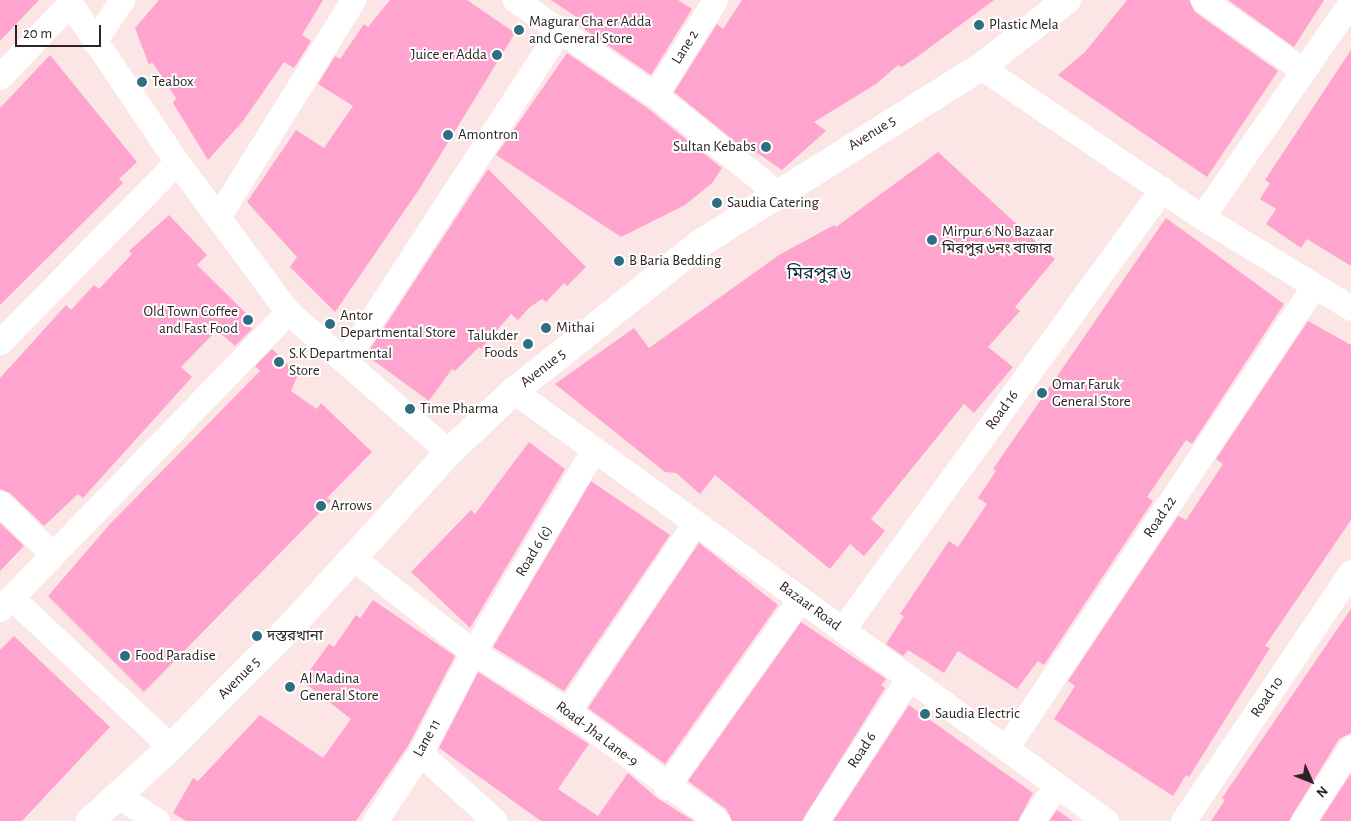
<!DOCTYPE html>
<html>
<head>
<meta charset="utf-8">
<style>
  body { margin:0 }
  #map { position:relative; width:1351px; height:821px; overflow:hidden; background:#fce6e5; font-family:"Alegreya Sans","Noto Sans Bengali",sans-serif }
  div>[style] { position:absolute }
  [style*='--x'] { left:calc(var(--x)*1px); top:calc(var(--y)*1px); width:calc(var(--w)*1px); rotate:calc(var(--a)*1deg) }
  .building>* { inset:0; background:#ffa4cf }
  .minor>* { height:25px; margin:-12.5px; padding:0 12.5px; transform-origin:12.5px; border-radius:12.5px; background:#fff }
  .tertiary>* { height:28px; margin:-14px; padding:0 14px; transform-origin:14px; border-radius:14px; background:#fff }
  .dots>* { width:14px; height:14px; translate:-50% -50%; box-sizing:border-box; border:2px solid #fff; border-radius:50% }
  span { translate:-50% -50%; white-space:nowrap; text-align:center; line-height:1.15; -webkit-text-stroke:4px #fff; paint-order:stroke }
  .poi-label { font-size:15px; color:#2b2423 }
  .left { translate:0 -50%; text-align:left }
  .right { translate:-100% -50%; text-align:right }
  .street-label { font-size:15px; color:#2b2423 }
  .quarter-label { font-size:18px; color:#0f2e37 }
  .north { position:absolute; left:1286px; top:756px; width:50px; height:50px; -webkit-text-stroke:4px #fff; paint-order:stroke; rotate:134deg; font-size:14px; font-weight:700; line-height:20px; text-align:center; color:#2b2423 }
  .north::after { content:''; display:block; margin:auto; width:18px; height:22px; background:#2b2423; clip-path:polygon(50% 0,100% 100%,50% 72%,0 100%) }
  .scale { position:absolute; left:15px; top:25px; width:86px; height:22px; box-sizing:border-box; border:2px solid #2b2423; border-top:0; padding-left:6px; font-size:15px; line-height:18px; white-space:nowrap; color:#2b2423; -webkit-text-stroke:4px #fff; paint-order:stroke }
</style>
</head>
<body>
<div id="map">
  <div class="building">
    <div style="clip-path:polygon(0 0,39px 0,0 41px)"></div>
    <div style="clip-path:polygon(159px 0,323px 0,302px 35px,311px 41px,294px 68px,284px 62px,243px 121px,208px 160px,173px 103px,176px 98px,152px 62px,149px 65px,135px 28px)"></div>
    <div style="clip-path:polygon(390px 0,467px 0,515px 33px,420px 188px,335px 312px,290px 267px,297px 257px,247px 202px,296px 130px,324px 148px,353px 106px,318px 84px,335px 56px,340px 59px,364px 24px,368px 27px)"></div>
    <div style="clip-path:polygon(551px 0,678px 0,692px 9px,651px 75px,584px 29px,587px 24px)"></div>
    <div style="clip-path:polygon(742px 0,994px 0,917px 57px,902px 67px,898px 65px,876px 84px,814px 122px,826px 131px,782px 170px,740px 141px,738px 144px,674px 92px,717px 24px,723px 29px)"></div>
    <div style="clip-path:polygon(1127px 0,1189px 0,1195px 12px,1278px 71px,1207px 177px,1058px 75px,1085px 52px)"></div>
    <div style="clip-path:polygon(1228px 0,1324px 0,1294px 47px)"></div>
    <div style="clip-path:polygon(1351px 50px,1351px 266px,1307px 239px,1301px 248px,1266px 224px,1276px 209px,1260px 199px,1270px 183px,1265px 180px)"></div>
    <div style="clip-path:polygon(567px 53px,646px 107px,722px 168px,712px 183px,685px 205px,621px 237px,496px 155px)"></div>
    <div style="clip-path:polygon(50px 55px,137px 162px,119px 179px,123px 183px,0 305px,0 108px)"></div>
    <div style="clip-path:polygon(938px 152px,1055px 259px,1015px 307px,1020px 311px,988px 347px,1013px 367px,974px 413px,964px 404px,871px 519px,885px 531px,864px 556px,850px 544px,830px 569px,715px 475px,700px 494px,676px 473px,665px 472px,555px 384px,634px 328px,649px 348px,779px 255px,834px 225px,836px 227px)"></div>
    <div style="clip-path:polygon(488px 169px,586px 267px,567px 286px,564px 283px,546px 302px,542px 299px,530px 307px,518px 320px,511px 314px,481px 349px,479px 347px,455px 371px,452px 369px,429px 401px,366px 355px)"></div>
    <div style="clip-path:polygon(169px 215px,207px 255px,197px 265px,253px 320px,248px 325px,252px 329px,235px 346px,217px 330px,181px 367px,192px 377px,83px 498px,78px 494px,44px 526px,10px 493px,0 489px,0 378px,66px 305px,71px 310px,94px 285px,99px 289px,132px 254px,129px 251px)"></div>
    <div style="clip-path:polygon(1166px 218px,1284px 304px,1192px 444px,1186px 440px,1147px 497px,1153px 501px,1044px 665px,1038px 661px,1017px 689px,958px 651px,944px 673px,908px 650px,903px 656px,886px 644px,904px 616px,900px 614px,949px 541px,958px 547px,987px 504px,978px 498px,996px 471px,993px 469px)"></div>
    <div style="clip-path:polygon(1308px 321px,1351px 345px,1351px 520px,1265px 646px,1270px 648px,1189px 777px,1186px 775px,1173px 796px,1054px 719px,1075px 686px,1068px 681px,1178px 516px,1186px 520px,1223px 464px,1216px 459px)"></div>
    <div style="clip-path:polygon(272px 349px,298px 374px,291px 391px,317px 409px,321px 403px,372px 452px,327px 498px,331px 501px,144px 692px,48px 596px,110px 524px,260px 371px,255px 366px)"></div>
    <div style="clip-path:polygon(529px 442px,565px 469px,470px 628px,411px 572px,471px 510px,475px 514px)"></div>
    <div style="clip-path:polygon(591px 481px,670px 535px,564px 691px,493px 647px)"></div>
    <div style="clip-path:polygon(0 523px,24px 546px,0 571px)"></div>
    <div style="clip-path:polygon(699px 543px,778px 605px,665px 764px,588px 708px)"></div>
    <div style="clip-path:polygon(373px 600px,455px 656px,408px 746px,356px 821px,186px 821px,173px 813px,193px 778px,198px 781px,260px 715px,323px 758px,351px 719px,302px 681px,329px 644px,334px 647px,356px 615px,360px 618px)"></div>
    <div style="clip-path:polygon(1351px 609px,1351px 733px,1339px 739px,1289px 821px,1211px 821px,1225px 800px,1222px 798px)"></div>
    <div style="clip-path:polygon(801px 622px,886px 679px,881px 685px,885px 688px,802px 821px,732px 821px,726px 809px,688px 781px)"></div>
    <div style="clip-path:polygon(14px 636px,110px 727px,22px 821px,0 821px,0 650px)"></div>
    <div style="clip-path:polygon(478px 672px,589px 744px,558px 789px,598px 816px,628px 773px,657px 798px,694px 821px,541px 821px,439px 748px)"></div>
    <div style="clip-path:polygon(909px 705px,1033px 793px,1018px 821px,833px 821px)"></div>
    <div style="clip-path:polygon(1351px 773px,1351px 821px,1320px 821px)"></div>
    <div style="clip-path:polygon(1057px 810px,1073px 821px,1049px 821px)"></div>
  </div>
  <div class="minor">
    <div style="--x:68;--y:0;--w:195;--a:56.1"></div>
    <div style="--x:177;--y:162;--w:187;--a:53.5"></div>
    <div style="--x:288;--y:312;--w:213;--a:41"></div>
    <div style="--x:515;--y:0;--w:169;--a:34.2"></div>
    <div style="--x:655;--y:95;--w:155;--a:38.7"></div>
    <div style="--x:1203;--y:0;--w:123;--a:35.1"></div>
    <div style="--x:94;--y:41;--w:50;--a:-55.7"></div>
    <div style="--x:981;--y:67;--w:267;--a:34.2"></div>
    <div style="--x:1202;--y:217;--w:175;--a:31.4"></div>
    <div style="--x:0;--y:77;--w:102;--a:-46.6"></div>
    <div style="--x:655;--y:95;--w:112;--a:-57.7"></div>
    <div style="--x:218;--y:217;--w:256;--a:-58.1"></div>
    <div style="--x:1202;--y:217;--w:262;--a:-55.3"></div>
    <div style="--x:0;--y:342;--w:252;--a:-45.5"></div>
    <div style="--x:346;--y:359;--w:392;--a:-57"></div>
    <div style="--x:514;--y:391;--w:732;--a:35.99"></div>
    <div style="--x:0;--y:503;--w:73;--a:44.4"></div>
    <div style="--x:353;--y:558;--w:152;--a:38.1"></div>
    <div style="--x:473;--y:652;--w:112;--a:31.8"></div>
    <div style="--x:568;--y:711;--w:186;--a:36.3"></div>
    <div style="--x:11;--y:597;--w:219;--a:43.2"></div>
    <div style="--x:0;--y:609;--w:414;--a:-45.9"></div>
    <div style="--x:842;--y:630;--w:545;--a:-54.03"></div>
    <div style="--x:568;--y:711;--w:227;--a:-56"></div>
    <div style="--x:1006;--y:748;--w:555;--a:-56.31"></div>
    <div style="--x:420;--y:753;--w:101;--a:42.2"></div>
    <div style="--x:666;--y:787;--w:231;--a:-54.5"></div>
    <div style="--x:117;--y:795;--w:48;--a:33"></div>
    <div style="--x:375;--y:821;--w:82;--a:-56.5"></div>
    <div style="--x:420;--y:753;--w:114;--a:-62.3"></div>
    <div style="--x:473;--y:652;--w:236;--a:-59.2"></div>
    <div style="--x:816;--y:821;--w:171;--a:-57"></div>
    <div style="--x:1032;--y:821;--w:42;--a:-55.6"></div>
    <div style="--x:1183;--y:821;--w:300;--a:-56"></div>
    <div style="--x:1303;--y:821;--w:88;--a:-57"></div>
  </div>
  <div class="tertiary">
    <div style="--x:90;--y:821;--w:110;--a:-42.4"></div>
    <div style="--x:171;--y:747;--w:176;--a:-45.2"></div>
    <div style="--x:295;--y:622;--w:229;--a:-47.8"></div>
    <div style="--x:449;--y:452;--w:89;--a:-43.2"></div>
    <div style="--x:514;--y:391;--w:238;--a:-38.4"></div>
    <div style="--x:701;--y:243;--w:331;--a:-32.2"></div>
    <div style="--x:981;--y:67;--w:109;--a:-37.9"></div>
  </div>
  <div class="dots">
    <div style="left:979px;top:25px;background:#2d6f82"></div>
    <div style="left:519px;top:30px;background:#2d6f82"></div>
    <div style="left:497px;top:55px;background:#2d6f82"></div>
    <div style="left:142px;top:82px;background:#2d6f82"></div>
    <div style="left:448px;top:135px;background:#2d6f82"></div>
    <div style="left:766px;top:147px;background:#2d6f82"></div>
    <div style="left:717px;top:203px;background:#2d6f82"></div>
    <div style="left:932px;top:240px;background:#2d6f82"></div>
    <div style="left:619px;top:261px;background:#2d6f82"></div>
    <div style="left:248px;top:320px;background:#2d6f82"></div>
    <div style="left:330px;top:324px;background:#2d6f82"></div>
    <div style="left:546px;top:328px;background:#2d6f82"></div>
    <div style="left:528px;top:344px;background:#2d6f82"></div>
    <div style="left:279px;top:362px;background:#2d6f82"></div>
    <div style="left:1042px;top:393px;background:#2d6f82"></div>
    <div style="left:410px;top:409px;background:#2d6f82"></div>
    <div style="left:321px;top:506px;background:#2d6f82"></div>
    <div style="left:257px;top:636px;background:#2d6f82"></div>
    <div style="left:125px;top:656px;background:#2d6f82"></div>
    <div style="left:290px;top:687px;background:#2d6f82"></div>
    <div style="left:925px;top:714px;background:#2d6f82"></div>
  </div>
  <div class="poi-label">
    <span class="left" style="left:529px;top:30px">Magurar Cha er Adda<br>and General Store</span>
    <span class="left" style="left:989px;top:25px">Plastic Mela</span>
    <span class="right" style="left:487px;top:55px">Juice er Adda</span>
    <span class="left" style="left:152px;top:82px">Teabox</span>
    <span class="left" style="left:458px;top:135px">Amontron</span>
    <span class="right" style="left:756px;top:147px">Sultan Kebabs</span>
    <span class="left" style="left:727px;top:203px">Saudia Catering</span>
    <span class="left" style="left:942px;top:240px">Mirpur 6 No Bazaar<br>মিরপুর ৬নং বাজার</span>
    <span class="left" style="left:629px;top:261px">B Baria Bedding</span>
    <span class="right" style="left:238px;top:320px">Old Town Coffee<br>and Fast Food</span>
    <span class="left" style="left:340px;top:324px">Antor<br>Departmental Store</span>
    <span class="left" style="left:556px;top:328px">Mithai</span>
    <span class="right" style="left:518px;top:344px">Talukder<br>Foods</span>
    <span class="left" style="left:289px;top:362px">S.K Departmental<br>Store</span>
    <span class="left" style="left:1052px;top:393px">Omar Faruk<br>General Store</span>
    <span class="left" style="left:420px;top:409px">Time Pharma</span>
    <span class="left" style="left:331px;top:506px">Arrows</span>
    <span class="left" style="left:267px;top:636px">দস্তরখানা</span>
    <span class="left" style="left:135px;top:656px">Food Paradise</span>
    <span class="left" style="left:300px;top:687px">Al Madina<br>General Store</span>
    <span class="left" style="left:935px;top:714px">Saudia Electric</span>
  </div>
  <div class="street-label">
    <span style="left:685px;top:47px;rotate:-58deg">Lane 2</span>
    <span style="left:872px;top:133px;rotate:-32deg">Avenue 5</span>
    <span style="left:543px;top:368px;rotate:-38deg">Avenue 5</span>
    <span style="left:1002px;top:410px;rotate:-54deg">Road 16</span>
    <span style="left:1160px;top:517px;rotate:-56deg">Road 22</span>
    <span style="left:534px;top:551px;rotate:-59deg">Road 6 (c)</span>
    <span style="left:810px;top:606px;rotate:36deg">Bazaar Road</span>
    <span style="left:239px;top:678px;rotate:-45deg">Avenue 5</span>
    <span style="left:1267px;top:697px;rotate:-56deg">Road 10</span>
    <span style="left:597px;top:734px;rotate:37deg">Road- Jha Lane-9</span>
    <span style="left:427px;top:738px;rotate:-61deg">Lane 11</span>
    <span style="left:862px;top:750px;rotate:-57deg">Road 6</span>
  </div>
  <div class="quarter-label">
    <span style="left:819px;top:274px">মিরপুর ৬</span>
  </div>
  <div class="north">N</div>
  <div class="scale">20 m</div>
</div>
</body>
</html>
